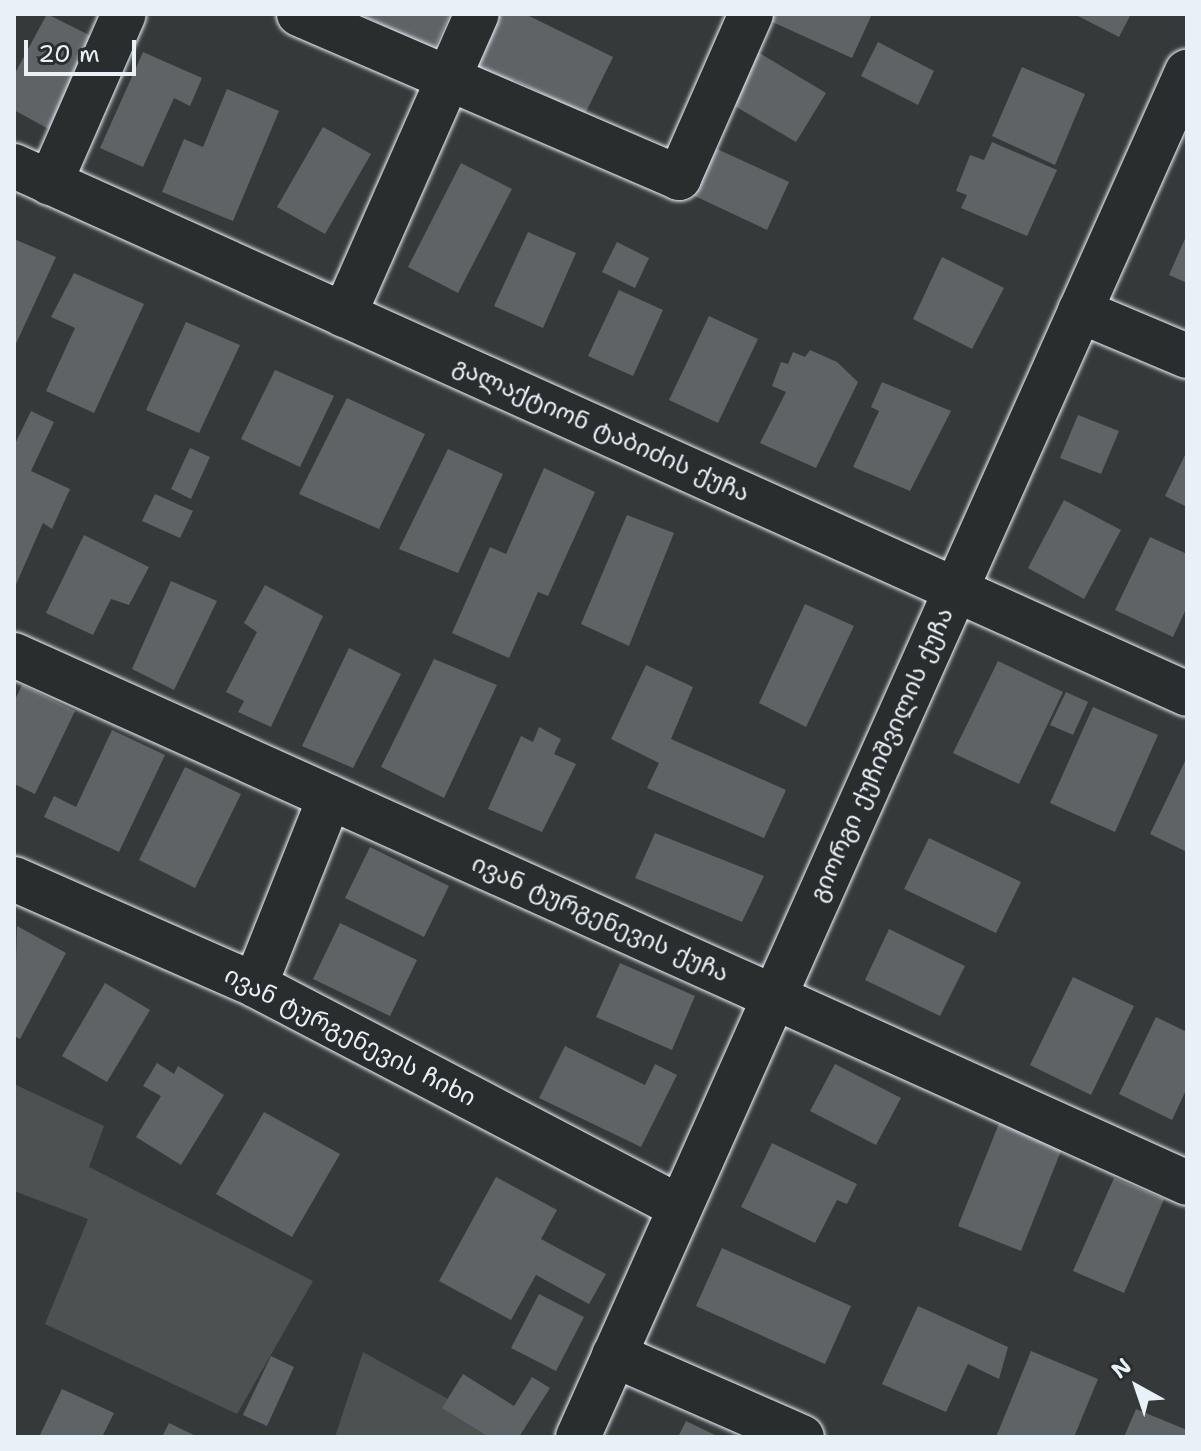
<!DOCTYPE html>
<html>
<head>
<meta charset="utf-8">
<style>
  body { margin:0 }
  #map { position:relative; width:1201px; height:1451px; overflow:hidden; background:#35393a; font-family:"Shantell Sans","Noto Sans Georgian",sans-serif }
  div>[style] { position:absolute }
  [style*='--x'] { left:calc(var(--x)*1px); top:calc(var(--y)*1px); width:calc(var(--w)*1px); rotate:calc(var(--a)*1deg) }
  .green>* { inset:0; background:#4d5152 }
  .building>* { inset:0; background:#5f6365 }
  .roads { filter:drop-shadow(0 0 2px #e8f1f8) drop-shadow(0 0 2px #e8f1f8) }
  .minor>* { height:44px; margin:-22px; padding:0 22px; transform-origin:22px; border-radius:22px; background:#2a2d2e }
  span { translate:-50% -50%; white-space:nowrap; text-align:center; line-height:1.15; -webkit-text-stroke:7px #2a2d2e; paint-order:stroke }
  .street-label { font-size:24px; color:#e8f1f8 }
  .frame { position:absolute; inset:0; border:16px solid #e8f1f8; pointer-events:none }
  .north { position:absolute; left:1097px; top:1347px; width:80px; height:80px; -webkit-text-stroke:6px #2a2d2e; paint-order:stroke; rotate:320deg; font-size:22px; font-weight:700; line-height:32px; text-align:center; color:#e8f1f8 }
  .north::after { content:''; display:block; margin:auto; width:28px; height:36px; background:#e8f1f8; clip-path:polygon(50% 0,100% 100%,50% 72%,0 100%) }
  .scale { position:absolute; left:24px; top:40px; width:112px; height:36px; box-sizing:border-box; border:4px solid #e8f1f8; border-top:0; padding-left:10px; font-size:24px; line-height:28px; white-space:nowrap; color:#e8f1f8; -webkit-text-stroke:6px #2a2d2e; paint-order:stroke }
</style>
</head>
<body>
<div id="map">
  <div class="green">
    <div style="clip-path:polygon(14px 1084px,104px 1126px,89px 1167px,313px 1281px,237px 1414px,45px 1324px,88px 1219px,14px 1191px)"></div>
    <div style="clip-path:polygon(363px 1352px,515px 1436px,514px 1437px,335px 1437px)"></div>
  </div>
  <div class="building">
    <div style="clip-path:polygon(47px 14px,103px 42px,54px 132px,14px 110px,14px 75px)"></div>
    <div style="clip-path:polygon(359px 14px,450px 14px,434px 49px)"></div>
    <div style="clip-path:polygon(498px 14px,525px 14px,613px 57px,585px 114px,514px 80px,505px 97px,466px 79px)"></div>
    <div style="clip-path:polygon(770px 14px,872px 14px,852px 58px,768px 20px)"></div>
    <div style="clip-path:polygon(1074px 14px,1131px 14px,1119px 37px)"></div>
    <div style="clip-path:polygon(878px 42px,934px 71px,918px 105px,861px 76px)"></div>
    <div style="clip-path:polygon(748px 46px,826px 93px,796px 142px,718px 96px)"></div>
    <div style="clip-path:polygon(143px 52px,202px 78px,190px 106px,174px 98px,143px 167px,100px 148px)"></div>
    <div style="clip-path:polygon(1022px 67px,1085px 94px,1055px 165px,992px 136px)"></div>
    <div style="clip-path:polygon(227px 89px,279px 111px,233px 221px,162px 192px,184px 139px,203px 147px)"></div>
    <div style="clip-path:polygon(323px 127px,371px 154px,325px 234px,277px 207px)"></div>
    <div style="clip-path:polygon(992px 142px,1057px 170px,1027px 236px,961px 208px,967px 195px,956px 191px,970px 155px,984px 160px)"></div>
    <div style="clip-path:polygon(704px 143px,789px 182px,767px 230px,682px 190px)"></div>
    <div style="clip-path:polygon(461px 163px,512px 189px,458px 293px,408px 267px)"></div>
    <div style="clip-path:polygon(528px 232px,576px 253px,543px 328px,494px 306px)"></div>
    <div style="clip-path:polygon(1187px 234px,1187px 283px,1169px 275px)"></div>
    <div style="clip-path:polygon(14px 239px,56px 257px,14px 348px)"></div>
    <div style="clip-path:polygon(617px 242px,649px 258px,635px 288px,602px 272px)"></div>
    <div style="clip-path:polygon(942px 257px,1004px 288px,972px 349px,913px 319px)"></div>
    <div style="clip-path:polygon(74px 273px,144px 304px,94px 413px,46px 391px,75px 328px,51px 317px)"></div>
    <div style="clip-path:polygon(619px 290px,663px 310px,633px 376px,588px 356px)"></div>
    <div style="clip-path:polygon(709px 316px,758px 339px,718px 423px,669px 400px)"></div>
    <div style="clip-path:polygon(186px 322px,240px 345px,199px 433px,146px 410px)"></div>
    <div style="clip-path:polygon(810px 350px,837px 362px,858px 382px,816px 468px,760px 443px,786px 392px,772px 386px,781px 362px,788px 364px,793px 352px,805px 357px)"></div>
    <div style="clip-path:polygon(275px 370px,334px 396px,300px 467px,241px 439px)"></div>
    <div style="clip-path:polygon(882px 382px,951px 411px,910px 491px,853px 467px,879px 411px,871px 407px)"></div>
    <div style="clip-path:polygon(347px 398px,425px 434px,379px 529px,299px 494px)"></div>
    <div style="clip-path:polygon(31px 411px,54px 422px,31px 471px,70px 489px,52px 529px,43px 523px,14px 589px,14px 446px)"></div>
    <div style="clip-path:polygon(1078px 415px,1119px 431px,1101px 474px,1060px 458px)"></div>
    <div style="clip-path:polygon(190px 448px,210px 457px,191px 499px,171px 489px)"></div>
    <div style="clip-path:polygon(448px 449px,503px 474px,458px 573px,399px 549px)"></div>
    <div style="clip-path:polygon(1187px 451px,1187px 507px,1165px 496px)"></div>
    <div style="clip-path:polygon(544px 468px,595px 492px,548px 596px,538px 592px,509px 658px,452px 633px,490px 547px,506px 554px)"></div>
    <div style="clip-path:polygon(155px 494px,193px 511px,180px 538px,142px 521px)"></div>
    <div style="clip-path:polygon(1064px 500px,1121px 530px,1084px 599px,1028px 568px)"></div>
    <div style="clip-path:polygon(627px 515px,674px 533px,629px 646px,581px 624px)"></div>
    <div style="clip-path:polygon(84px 535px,149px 567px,129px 605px,111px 599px,93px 635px,46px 613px)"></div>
    <div style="clip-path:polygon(1150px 537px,1187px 554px,1187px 607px,1173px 637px,1115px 610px)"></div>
    <div style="clip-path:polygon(171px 581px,217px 601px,174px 690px,132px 669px)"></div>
    <div style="clip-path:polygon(265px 585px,323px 616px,271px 727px,238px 712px,244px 701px,226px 692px,257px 632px,244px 623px)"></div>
    <div style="clip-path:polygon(805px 604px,854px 626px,806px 727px,759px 703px)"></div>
    <div style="clip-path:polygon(349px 648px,401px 674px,353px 768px,302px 746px)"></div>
    <div style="clip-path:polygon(434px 659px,497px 685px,444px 798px,381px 767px)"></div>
    <div style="clip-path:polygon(998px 661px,1063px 692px,1019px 784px,953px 753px)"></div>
    <div style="clip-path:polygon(646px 665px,693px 687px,671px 739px,786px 790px,764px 838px,647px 788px,659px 763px,611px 739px)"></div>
    <div style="clip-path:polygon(22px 685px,75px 711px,35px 794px,14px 784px,14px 702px)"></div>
    <div style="clip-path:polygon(1066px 692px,1088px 702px,1073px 735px,1050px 725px)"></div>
    <div style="clip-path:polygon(1093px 707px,1158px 735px,1115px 832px,1050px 803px)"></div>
    <div style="clip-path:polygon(539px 727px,561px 739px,554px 754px,576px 764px,542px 832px,488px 809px,521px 736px,533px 742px)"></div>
    <div style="clip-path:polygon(112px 730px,165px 755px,119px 852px,44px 817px,54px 796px,76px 807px)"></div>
    <div style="clip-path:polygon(1187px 757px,1187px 852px,1150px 834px)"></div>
    <div style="clip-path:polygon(185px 767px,241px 794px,195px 888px,139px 860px)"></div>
    <div style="clip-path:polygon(655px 833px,764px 876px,742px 922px,635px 878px)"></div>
    <div style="clip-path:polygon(929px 838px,1021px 882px,996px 933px,904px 889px)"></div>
    <div style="clip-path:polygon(370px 847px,449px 886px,424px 937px,345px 898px)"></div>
    <div style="clip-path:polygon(340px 923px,417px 960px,390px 1016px,313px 979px)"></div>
    <div style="clip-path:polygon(17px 926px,66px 953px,20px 1039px,14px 1036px)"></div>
    <div style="clip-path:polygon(889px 929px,965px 966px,940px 1016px,865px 980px)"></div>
    <div style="clip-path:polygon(620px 963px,695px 996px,672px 1050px,596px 1017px)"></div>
    <div style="clip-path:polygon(1073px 977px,1134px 1006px,1091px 1095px,1030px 1065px)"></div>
    <div style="clip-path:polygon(105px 983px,150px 1010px,107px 1082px,62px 1056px)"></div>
    <div style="clip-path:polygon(1156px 1017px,1187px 1032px,1187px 1088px,1172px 1120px,1119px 1094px)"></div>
    <div style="clip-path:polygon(565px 1046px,645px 1085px,655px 1064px,677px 1075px,641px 1147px,539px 1098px)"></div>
    <div style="clip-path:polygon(157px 1063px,174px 1074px,178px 1066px,224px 1095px,181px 1165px,136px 1137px,161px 1096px,143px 1086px)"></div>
    <div style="clip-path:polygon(835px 1064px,901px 1098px,876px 1145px,810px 1111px)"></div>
    <div style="clip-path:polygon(264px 1112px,340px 1154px,292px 1237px,216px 1194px)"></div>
    <div style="clip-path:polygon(1002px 1116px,1065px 1141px,1021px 1251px,958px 1226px)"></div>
    <div style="clip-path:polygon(772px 1143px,857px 1184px,847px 1204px,837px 1200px,815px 1243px,741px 1207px)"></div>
    <div style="clip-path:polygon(496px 1177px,557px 1210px,541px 1239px,606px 1274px,589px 1304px,536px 1275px,511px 1320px,439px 1281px)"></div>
    <div style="clip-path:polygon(1114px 1178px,1164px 1199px,1124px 1293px,1073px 1271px)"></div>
    <div style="clip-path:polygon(722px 1248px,851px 1306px,825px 1364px,696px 1306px)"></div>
    <div style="clip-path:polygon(539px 1294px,584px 1317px,556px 1371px,511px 1348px)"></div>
    <div style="clip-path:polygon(918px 1306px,1008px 1347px,999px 1379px,968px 1364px,946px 1412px,882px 1384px)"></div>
    <div style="clip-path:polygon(1031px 1351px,1098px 1379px,1074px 1437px,996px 1437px)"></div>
    <div style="clip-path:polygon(271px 1356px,294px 1367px,267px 1426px,243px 1415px)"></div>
    <div style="clip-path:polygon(463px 1374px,514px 1406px,532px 1377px,550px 1388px,519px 1437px,489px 1437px,442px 1408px)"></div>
    <div style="clip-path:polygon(62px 1389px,114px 1413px,102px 1437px,39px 1437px)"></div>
    <div style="clip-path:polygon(1136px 1409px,1187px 1430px,1187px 1437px,1124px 1437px)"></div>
    <div style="clip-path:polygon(686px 1421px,719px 1437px,678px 1437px)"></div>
    <div style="clip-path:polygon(169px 1423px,198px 1437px,162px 1437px)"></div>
  </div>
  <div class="roads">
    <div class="minor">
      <div style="--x:299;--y:14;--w:414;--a:23.3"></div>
      <div style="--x:679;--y:178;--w:179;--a:-66.3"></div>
      <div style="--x:14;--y:166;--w:1286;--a:24.23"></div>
      <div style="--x:50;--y:183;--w:184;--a:-66.4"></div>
      <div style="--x:1080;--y:311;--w:116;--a:22.8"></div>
      <div style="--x:344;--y:315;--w:329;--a:-66.2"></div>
      <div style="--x:14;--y:655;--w:1286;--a:24.23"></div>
      <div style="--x:14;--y:879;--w:263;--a:23.7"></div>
      <div style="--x:255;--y:985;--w:479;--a:27.6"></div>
      <div style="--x:255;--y:985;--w:202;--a:-68.3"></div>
      <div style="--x:614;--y:1355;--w:205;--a:23.6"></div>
      <div style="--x:578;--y:1437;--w:1495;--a:-65.96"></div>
    </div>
  </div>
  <div class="street-label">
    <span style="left:601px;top:430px;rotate:24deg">გალაქტიონ ტაბიძის ქუჩა</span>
    <span style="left:882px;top:755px;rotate:-66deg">გიორგი ქუჩიშვილის ქუჩა</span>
    <span style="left:600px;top:919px;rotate:24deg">ივან ტურგენევის ქუჩა</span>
    <span style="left:350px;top:1037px;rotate:27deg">ივან ტურგენევის ჩიხი</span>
  </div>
  <div class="frame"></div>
  <div class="north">N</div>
  <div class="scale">20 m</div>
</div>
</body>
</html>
